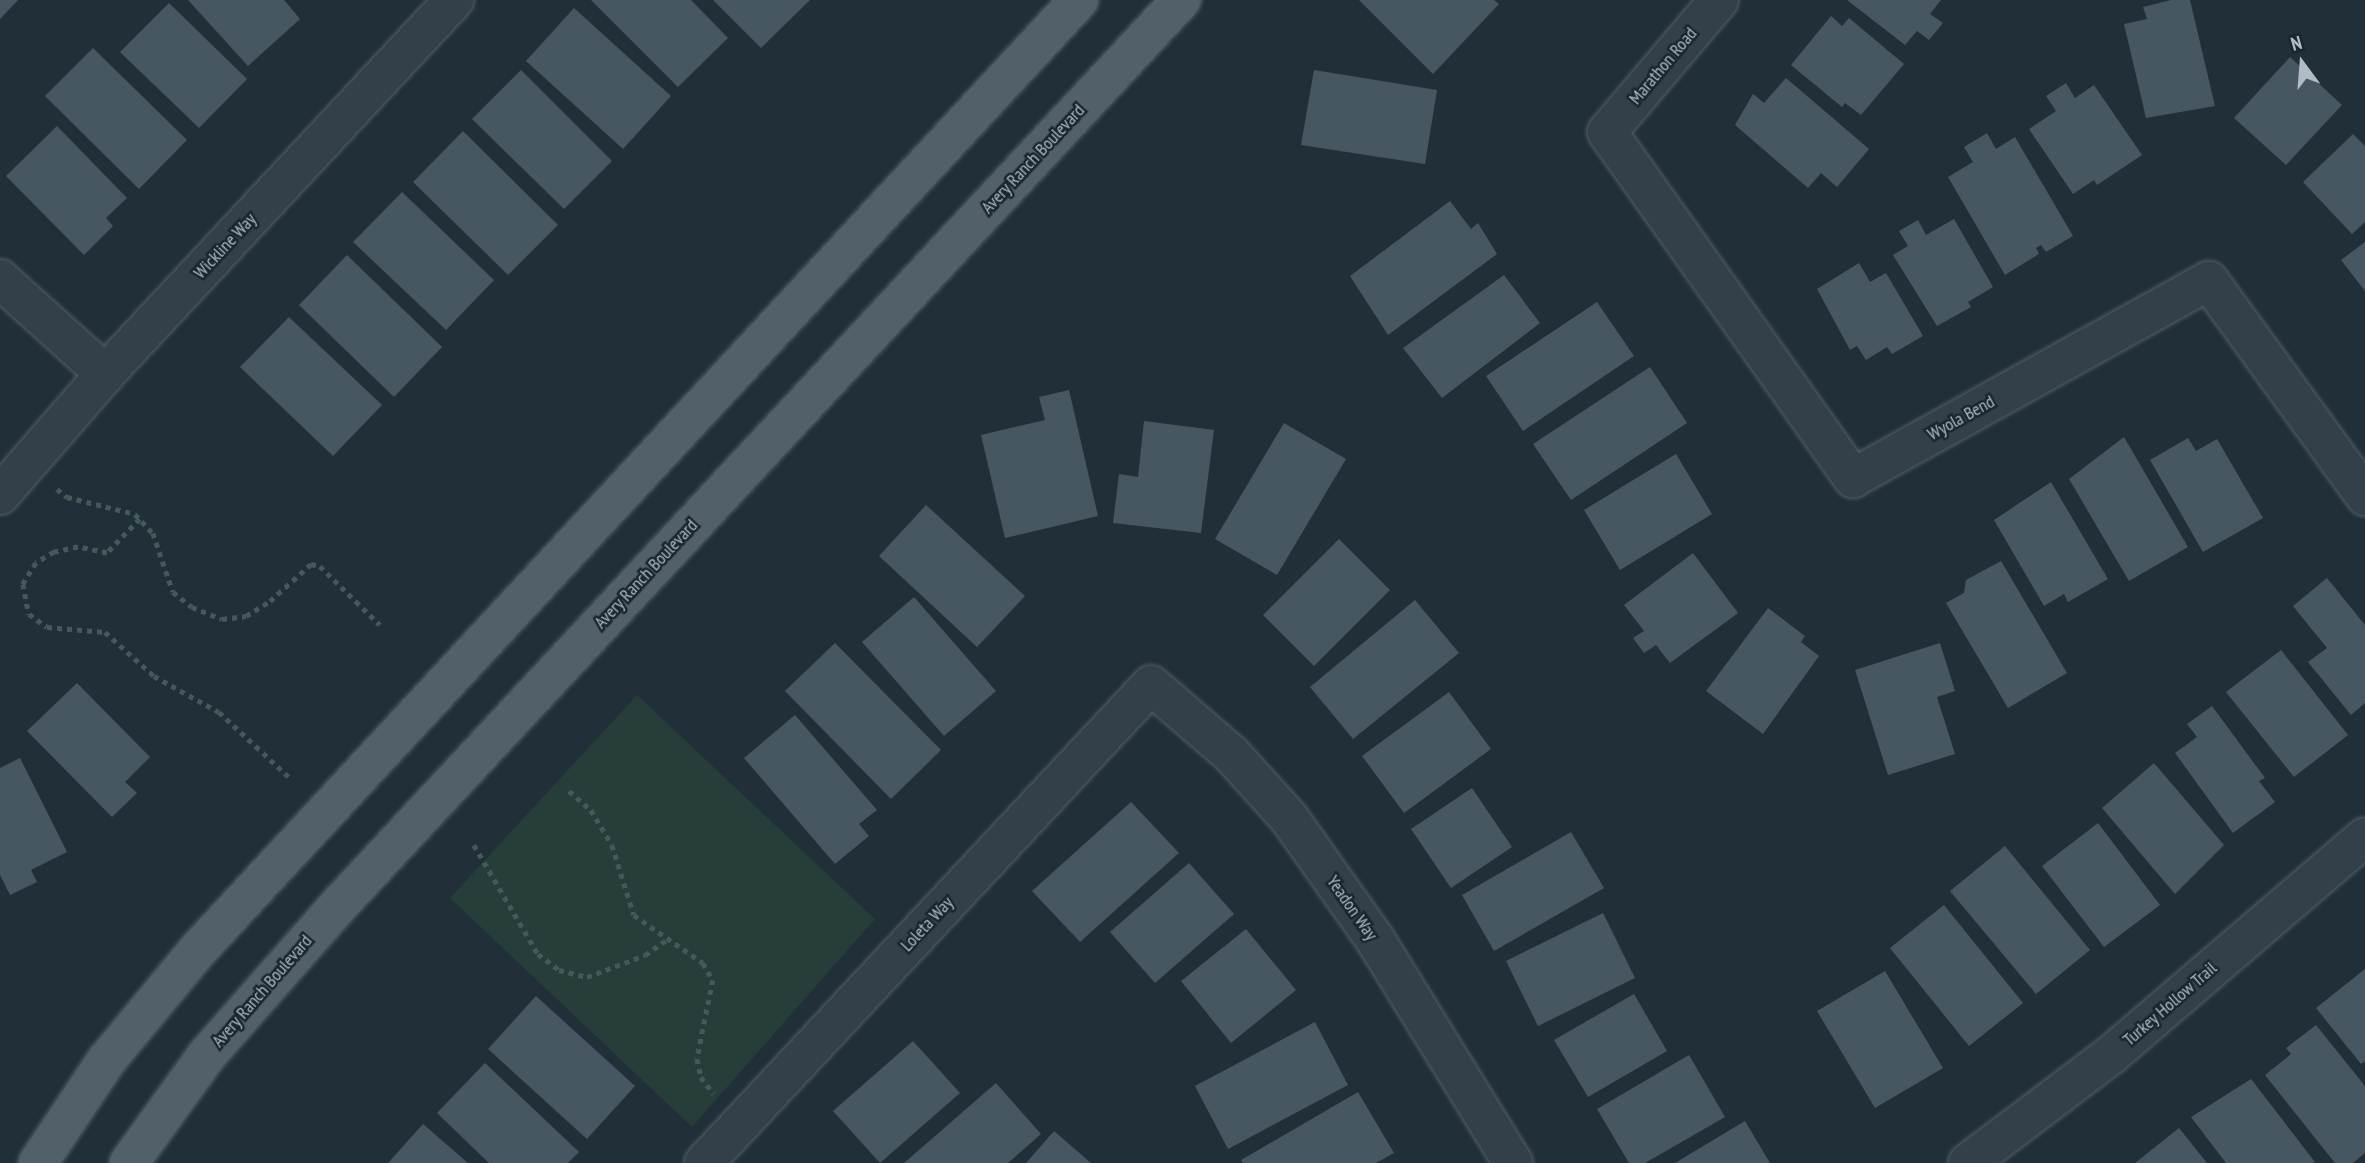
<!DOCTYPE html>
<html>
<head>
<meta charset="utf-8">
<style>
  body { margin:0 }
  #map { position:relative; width:2365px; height:1163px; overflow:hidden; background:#212f38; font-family:"PT Sans Narrow",sans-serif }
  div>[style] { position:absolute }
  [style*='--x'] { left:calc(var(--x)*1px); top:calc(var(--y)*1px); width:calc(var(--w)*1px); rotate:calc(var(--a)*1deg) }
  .green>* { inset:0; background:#263d3a }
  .building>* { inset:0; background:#475762 }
  .path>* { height:4.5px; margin-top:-2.25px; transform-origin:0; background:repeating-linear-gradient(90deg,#445a59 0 5px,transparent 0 10px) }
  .roads { filter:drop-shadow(0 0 2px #525e66) drop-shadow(0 0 2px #525e66) }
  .minor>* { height:38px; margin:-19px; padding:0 19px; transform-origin:19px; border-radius:19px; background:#344049 }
  .major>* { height:38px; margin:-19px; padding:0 19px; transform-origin:19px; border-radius:19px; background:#526069 }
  span { translate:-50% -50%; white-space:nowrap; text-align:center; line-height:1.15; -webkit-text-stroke:5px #1a252d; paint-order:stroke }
  .street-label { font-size:18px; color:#afbbc5 }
  .north { position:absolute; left:2267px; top:28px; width:70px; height:70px; -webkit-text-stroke:5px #1a252d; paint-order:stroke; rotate:344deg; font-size:19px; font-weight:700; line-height:28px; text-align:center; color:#afbbc5 }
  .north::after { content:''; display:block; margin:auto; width:24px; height:32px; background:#afbbc5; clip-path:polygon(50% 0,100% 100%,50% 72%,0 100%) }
</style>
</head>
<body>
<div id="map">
  <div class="green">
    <div style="clip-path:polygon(637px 695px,875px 919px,692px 1127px,450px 898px)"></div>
  </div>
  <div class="building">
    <div style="clip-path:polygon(0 0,18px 0,0 19px)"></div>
    <div style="clip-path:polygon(188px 0,284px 0,300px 19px,248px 66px)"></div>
    <div style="clip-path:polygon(591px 0,691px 0,728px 38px,678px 87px)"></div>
    <div style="clip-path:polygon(713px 0,810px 0,761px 48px)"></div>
    <div style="clip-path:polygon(1359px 0,1494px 0,1499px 4px,1433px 74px)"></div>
    <div style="clip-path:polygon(1847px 0,1941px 0,1930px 14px,1943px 23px,1929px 40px,1917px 31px,1905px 45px)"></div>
    <div style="clip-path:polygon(2171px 0,2190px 0,2215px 106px,2146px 118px,2124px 24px,2147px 19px,2143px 7px)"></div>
    <div style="clip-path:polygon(169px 3px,247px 79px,199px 128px,120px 52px)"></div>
    <div style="clip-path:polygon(574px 8px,671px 96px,623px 149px,526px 61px)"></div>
    <div style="clip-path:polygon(1831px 16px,1842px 26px,1849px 18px,1904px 64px,1861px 115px,1845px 103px,1842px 107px,1791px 65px)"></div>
    <div style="clip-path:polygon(93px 48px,187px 140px,139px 189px,45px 96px)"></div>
    <div style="clip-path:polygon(2290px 57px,2342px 105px,2286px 165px,2234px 118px)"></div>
    <div style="clip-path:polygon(521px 70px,612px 161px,564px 209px,472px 119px)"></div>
    <div style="clip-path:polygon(1314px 70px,1437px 90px,1425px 164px,1301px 145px)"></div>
    <div style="clip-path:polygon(1786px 78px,1869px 149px,1837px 187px,1821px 173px,1808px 188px,1735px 125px,1753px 94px,1764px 103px)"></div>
    <div style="clip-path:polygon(2066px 83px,2075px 98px,2094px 85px,2142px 155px,2097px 185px,2094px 180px,2073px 194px,2029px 129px,2056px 111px,2046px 96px)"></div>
    <div style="clip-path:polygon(57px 126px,127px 198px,106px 218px,113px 226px,84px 255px,6px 176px)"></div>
    <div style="clip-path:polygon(463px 131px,558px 225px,508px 275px,413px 182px)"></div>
    <div style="clip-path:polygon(1987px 133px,1996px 149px,2015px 137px,2073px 236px,2046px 252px,2041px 245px,2036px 248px,2039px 254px,2005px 275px,1948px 177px,1973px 162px,1964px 147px)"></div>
    <div style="clip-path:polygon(2353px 134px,2365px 146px,2365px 222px,2352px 234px,2303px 182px)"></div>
    <div style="clip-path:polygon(402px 192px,494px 280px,446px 330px,353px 242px)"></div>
    <div style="clip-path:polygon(1450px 201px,1471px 229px,1478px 223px,1497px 254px,1388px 335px,1350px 276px)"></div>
    <div style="clip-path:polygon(1954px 219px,1993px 287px,1968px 302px,1971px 307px,1937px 326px,1893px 255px,1908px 246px,1899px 231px,1918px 220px,1926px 235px)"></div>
    <div style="clip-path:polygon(2365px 242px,2365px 291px,2341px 260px)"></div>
    <div style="clip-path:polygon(347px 255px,442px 347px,394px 397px,299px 305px)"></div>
    <div style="clip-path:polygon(1859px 263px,1870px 282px,1886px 273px,1923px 336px,1892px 354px,1887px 347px,1866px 360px,1857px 346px,1850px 350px,1817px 289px)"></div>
    <div style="clip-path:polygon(1504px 275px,1540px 323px,1442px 398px,1403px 348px)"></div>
    <div style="clip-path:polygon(1597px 302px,1634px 356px,1523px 431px,1486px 376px)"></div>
    <div style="clip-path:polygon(289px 317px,382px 405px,333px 456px,240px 367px)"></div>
    <div style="clip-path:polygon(1650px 367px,1687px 423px,1571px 500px,1533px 444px)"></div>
    <div style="clip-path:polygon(1069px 390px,1098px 516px,1005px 538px,981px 435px,1045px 420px,1039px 397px)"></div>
    <div style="clip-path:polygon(1144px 421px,1214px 430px,1201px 533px,1113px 523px,1119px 474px,1138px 477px)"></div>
    <div style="clip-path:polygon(1284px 423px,1346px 459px,1277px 575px,1215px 539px)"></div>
    <div style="clip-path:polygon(2124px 437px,2188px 547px,2129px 581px,2069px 479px)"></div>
    <div style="clip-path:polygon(2188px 438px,2196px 451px,2217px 439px,2263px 518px,2203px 552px,2150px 460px)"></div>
    <div style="clip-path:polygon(1676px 454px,1712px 514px,1620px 570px,1584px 510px)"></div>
    <div style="clip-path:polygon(2051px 482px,2108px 579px,2068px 602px,2064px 594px,2044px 606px,1994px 520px)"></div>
    <div style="clip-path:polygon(926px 505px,1025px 596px,977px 647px,879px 556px)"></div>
    <div style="clip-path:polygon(1339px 539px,1390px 590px,1314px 666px,1263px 615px)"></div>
    <div style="clip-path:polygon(1693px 553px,1738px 613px,1670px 663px,1656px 645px,1644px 653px,1633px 638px,1644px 631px,1624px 605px)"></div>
    <div style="clip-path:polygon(2001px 561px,2067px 673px,2008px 708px,1946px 603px,1964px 593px,1966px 580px)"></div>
    <div style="clip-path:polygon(2327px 578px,2365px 625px,2365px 703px,2351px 715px,2308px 662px,2327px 648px,2293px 606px)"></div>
    <div style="clip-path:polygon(914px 597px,996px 691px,944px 736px,862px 642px)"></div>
    <div style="clip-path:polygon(1415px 600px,1459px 653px,1353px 739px,1310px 687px)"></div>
    <div style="clip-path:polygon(1768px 608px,1805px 636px,1801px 642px,1819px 656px,1763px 734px,1706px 691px)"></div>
    <div style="clip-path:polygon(835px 643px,941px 750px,891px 799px,785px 691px)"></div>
    <div style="clip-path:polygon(1940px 643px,1955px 691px,1937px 697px,1955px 754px,1888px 775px,1855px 670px)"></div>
    <div style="clip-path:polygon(2281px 650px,2348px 735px,2294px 777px,2226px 692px)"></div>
    <div style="clip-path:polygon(77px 683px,150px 757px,125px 782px,137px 793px,112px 817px,27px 731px)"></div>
    <div style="clip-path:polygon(1449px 692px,1491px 749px,1404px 813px,1362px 756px)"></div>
    <div style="clip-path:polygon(2212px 706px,2265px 778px,2259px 781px,2275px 802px,2233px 833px,2175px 753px,2197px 737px,2187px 724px)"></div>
    <div style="clip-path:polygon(795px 715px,877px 810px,859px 824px,869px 836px,835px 864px,744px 758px)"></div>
    <div style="clip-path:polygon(20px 758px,67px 852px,31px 870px,37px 882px,10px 895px,0 875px,0 768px)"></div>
    <div style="clip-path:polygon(2154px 763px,2224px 845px,2175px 894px,2102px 808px)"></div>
    <div style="clip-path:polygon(1472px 788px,1512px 847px,1451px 888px,1411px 829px)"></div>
    <div style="clip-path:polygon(1131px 802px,1179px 853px,1080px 942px,1032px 891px)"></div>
    <div style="clip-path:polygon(2098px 823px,2160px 905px,2104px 947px,2042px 866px)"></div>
    <div style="clip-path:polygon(1571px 832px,1604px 888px,1494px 951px,1462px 895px)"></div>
    <div style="clip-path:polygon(2005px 846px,2090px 950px,2036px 994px,1950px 891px)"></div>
    <div style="clip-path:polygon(1189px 863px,1234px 914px,1155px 983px,1110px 932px)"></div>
    <div style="clip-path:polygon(1944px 905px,2023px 1003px,1969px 1046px,1890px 948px)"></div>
    <div style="clip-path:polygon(1603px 913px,1635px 978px,1538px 1026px,1506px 961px)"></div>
    <div style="clip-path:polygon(1246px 929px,1296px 990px,1231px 1043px,1181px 981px)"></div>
    <div style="clip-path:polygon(2365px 969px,2365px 1061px,2361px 1064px,2316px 1008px)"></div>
    <div style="clip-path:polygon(1885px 971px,1943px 1068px,1875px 1108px,1817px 1011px)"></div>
    <div style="clip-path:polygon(1634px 994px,1667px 1051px,1588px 1097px,1554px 1040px)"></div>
    <div style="clip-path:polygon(536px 996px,635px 1086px,587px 1139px,488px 1049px)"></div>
    <div style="clip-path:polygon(1315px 1022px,1348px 1085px,1228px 1149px,1195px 1086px)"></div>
    <div style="clip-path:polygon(2316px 1025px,2365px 1086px,2365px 1153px,2353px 1163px,2335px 1163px,2265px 1075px,2291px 1054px,2286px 1048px)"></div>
    <div style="clip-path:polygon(913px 1041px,960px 1093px,880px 1163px,833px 1111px)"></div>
    <div style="clip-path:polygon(1689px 1055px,1725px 1117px,1645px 1163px,1629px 1163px,1597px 1109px)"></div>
    <div style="clip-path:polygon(485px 1063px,579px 1152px,568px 1163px,489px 1163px,437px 1113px)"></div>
    <div style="clip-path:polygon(2251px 1079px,2315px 1162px,2313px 1163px,2226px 1163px,2191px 1117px)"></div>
    <div style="clip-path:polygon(996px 1083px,1041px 1134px,1008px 1163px,904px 1163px)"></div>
    <div style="clip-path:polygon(1358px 1092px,1394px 1153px,1376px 1163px,1243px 1163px,1241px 1160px)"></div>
    <div style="clip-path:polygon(1745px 1121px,1770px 1163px,1675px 1163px)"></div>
    <div style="clip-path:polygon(423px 1124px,468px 1163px,388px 1163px)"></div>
    <div style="clip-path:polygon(2179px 1128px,2207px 1163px,2135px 1163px)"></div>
    <div style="clip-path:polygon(1054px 1131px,1091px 1163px,1026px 1163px)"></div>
  </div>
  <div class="path">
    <div style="--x:57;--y:489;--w:13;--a:39"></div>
    <div style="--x:67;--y:497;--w:70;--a:14"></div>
    <div style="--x:135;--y:514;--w:26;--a:47"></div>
    <div style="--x:153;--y:533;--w:62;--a:71.3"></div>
    <div style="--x:173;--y:592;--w:24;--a:38"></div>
    <div style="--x:192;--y:607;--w:32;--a:22"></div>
    <div style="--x:222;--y:619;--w:24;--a:-7"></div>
    <div style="--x:246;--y:616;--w:28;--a:-32"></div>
    <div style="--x:270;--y:601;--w:55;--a:-42.1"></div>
    <div style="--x:311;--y:564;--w:9;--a:13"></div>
    <div style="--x:320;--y:566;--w:84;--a:44.5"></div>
    <div style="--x:140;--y:519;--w:47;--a:134.1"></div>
    <div style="--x:107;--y:553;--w:30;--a:-168"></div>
    <div style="--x:78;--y:547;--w:25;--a:168"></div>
    <div style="--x:54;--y:552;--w:21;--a:149"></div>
    <div style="--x:36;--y:563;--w:25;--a:122"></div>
    <div style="--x:23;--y:584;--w:31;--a:79"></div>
    <div style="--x:29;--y:614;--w:22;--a:36"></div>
    <div style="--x:47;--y:627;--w:58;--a:4.9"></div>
    <div style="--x:105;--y:632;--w:66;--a:41.9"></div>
    <div style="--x:154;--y:676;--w:74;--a:29"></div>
    <div style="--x:219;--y:712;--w:96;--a:42.9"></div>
    <div style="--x:569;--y:791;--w:29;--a:41"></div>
    <div style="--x:591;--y:810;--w:41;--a:59"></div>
    <div style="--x:612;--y:845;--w:73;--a:72.6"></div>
    <div style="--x:634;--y:915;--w:84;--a:34.8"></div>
    <div style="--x:703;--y:963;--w:20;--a:60"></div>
    <div style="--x:713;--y:980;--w:81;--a:101.4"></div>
    <div style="--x:697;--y:1059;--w:18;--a:77"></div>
    <div style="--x:701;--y:1077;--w:21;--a:53"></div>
    <div style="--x:474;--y:845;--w:126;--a:59.6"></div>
    <div style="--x:538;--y:954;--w:26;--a:37"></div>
    <div style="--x:559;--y:970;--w:29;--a:14"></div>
    <div style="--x:587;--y:977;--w:62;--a:-20.8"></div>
    <div style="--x:645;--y:955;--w:29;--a:-35"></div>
  </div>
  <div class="roads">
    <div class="minor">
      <div style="--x:1719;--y:0;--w:173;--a:130.3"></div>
      <div style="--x:1607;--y:132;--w:425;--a:54.6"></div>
      <div style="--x:1853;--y:478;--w:407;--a:-29"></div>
      <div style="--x:2209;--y:281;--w:266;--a:54"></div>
      <div style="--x:0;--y:279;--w:142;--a:42.1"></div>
      <div style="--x:0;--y:495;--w:160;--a:-49"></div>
      <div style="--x:105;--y:374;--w:512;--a:-46.98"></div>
      <div style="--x:704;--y:1163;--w:654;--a:-46.92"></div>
      <div style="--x:1151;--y:685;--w:107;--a:40.8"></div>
      <div style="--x:1232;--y:755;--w:85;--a:47.9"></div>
      <div style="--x:1289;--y:818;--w:151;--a:54.7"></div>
      <div style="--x:1376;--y:941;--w:261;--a:58.3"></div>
      <div style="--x:1968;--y:1163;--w:181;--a:-37.1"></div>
      <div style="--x:2112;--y:1054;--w:333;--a:-40.6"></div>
    </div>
    <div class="major">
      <div style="--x:38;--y:1163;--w:123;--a:-56.3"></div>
      <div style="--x:106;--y:1061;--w:143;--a:-50.4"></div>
      <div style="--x:197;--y:951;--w:1297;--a:-47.16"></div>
      <div style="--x:129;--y:1163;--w:133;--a:-54.2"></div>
      <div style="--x:207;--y:1055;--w:198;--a:-48.7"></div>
      <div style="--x:338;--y:906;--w:1238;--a:-47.06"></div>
    </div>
  </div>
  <div class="street-label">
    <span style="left:1663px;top:66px;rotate:-50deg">Marathon Road</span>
    <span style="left:1033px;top:159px;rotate:-47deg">Avery Ranch Boulevard</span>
    <span style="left:225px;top:246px;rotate:-47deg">Wickline Way</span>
    <span style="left:1961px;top:418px;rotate:-29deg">Wyola Bend</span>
    <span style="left:646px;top:574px;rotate:-47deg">Avery Ranch Boulevard</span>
    <span style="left:1352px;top:908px;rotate:55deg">Yeadon Way</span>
    <span style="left:927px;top:924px;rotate:-47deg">Loleta Way</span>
    <span style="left:262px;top:991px;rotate:-49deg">Avery Ranch Boulevard</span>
    <span style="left:2170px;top:1004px;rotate:-41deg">Turkey Hollow Trail</span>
  </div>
  <div class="north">N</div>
</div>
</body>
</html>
